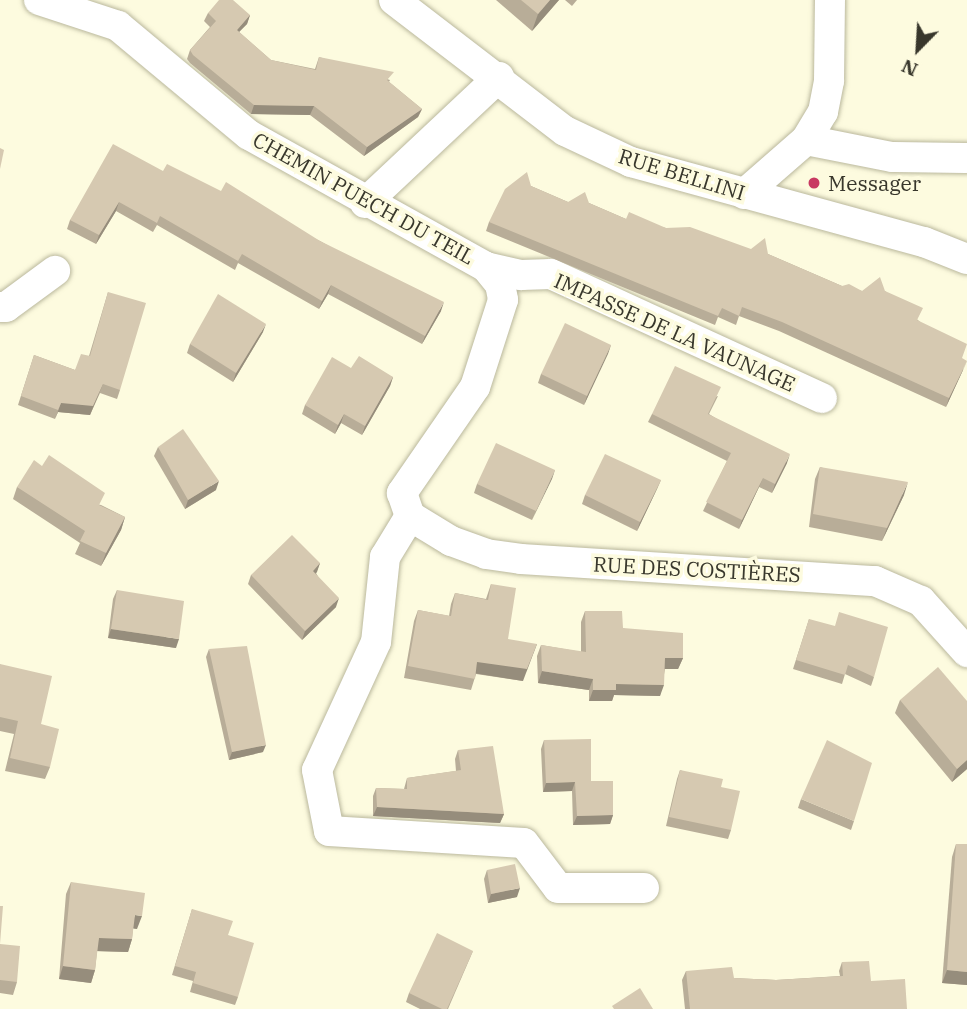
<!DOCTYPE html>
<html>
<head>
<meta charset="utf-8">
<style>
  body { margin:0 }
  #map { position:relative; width:967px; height:1009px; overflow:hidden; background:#fdfbdf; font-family:"IBM Plex Serif",serif }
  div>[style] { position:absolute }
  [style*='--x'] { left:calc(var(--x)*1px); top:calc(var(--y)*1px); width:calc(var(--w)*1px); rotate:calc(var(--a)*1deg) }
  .roads { filter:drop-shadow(0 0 2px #bab89d) drop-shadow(0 0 2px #bab89d) }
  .minor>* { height:30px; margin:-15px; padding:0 15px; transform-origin:15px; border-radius:15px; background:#fff }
  .wall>* { inset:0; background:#b8ad98 }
  .shaded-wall>* { inset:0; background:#968d7c }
  .building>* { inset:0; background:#d6c9b1 }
  .dots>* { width:19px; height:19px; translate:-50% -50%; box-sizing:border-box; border:4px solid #fdfbdf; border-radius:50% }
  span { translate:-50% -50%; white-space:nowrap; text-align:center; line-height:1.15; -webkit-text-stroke:7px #fdfbdf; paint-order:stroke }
  .street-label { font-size:21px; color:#38372c }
  .poi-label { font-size:21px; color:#38372c }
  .left { translate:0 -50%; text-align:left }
  .north { position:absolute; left:883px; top:14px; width:70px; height:70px; -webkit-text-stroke:5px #fdfbdf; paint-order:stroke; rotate:204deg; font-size:19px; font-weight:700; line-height:28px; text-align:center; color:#38372c }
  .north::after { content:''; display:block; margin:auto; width:24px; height:32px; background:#38372c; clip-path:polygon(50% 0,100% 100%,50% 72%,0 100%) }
</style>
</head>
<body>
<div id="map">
  <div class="roads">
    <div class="minor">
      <div style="--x:39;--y:0;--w:83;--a:18.2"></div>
      <div style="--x:118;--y:26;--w:170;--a:39.8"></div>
      <div style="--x:249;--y:135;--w:271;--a:29.1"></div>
      <div style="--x:486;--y:267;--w:22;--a:51"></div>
      <div style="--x:500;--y:284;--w:16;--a:79"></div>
      <div style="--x:503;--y:300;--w:91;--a:107.8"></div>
      <div style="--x:475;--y:387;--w:129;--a:124.6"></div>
      <div style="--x:402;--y:493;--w:24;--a:71"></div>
      <div style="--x:410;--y:516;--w:48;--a:121.4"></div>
      <div style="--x:385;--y:557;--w:85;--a:96"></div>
      <div style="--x:376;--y:642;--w:141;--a:114.7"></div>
      <div style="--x:317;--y:770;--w:62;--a:78.9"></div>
      <div style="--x:329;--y:831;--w:195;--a:3.5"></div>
      <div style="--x:524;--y:843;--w:56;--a:52.9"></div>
      <div style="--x:558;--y:888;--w:86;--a:0"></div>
      <div style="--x:394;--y:0;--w:215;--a:37.5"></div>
      <div style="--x:565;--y:131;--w:73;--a:25.2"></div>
      <div style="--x:631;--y:162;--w:304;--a:15.3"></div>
      <div style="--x:924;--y:242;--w:46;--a:21.6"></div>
      <div style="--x:806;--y:140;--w:33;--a:-59"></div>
      <div style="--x:823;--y:112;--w:32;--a:-79"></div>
      <div style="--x:829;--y:81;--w:81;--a:-89.3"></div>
      <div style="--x:744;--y:194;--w:82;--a:-41.1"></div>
      <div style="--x:806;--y:140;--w:88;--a:11.2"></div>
      <div style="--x:892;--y:157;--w:75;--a:0.8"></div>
      <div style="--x:365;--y:203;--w:184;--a:-43.2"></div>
      <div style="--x:486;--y:267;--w:36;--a:13"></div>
      <div style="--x:521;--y:275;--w:30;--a:-2"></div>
      <div style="--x:551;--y:274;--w:298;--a:24.6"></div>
      <div style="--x:0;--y:307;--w:6;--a:0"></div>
      <div style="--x:6;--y:307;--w:61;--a:-36.3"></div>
      <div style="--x:410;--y:516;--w:48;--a:31.4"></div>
      <div style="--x:451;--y:541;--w:37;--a:20"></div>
      <div style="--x:486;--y:554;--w:35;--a:8"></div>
      <div style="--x:521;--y:559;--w:355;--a:3.6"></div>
      <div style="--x:875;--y:581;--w:50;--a:23.5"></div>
      <div style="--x:921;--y:601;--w:69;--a:48"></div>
    </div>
  </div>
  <div class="wall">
    <div style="clip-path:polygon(496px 0,559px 0,532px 31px)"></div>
    <div style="clip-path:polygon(565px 0,577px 0,572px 6px)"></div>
    <div style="clip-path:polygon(208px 13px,250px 15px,247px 24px,239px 32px,271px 60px,315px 69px,319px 57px,390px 80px,389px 82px,422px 109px,418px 117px,364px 156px,310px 115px,251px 114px,190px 63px,187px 59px,190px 50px,210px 27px,204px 21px)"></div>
    <div style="clip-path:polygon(163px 171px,320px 241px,441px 311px,422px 344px,328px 294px,319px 309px,238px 263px,235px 270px,157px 225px,153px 232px,116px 211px,96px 244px,67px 229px,70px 220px)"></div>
    <div style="clip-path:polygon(531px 186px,568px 202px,589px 203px,626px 219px,666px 228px,768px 254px,842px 286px,862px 291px,885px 291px,962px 359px,963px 370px,946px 407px,779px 331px,739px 316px,736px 325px,718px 317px,715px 325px,486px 231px,489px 222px)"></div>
    <div style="clip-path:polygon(108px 292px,120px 390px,117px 399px,100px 393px,90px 415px,58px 412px,55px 419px,18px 405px,34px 355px,75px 370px,89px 356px)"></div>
    <div style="clip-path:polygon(263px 332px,233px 382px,187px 353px,190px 344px)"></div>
    <div style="clip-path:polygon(611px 345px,584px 405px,538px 383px,541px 374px)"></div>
    <div style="clip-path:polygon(351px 368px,393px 377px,390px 386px,362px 435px,341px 423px,335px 434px,302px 414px,305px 405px)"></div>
    <div style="clip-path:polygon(718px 396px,709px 414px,787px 463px,772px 493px,759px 487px,739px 529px,703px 511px,727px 461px,648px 422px,652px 414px)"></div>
    <div style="clip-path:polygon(158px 447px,216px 490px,185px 509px,154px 456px)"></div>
    <div style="clip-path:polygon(820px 467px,904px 495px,882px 541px,809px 527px,815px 479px)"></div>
    <div style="clip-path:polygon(555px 470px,532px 520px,474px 493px,477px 484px)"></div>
    <div style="clip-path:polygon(661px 480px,637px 531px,582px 504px,585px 495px)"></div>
    <div style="clip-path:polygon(17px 487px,101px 505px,125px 517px,121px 530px,101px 566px,75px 554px,80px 543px,13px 499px)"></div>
    <div style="clip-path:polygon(320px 563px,316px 573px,336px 607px,302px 640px,248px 584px,251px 575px)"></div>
    <div style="clip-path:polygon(491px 584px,508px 639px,523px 681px,476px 674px,471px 690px,404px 678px,414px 621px,418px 610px,449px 616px,451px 604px,455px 593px,486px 599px)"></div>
    <div style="clip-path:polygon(117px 590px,176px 648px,108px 638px,113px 599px)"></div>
    <div style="clip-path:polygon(585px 611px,623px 628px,683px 658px,678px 669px,665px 669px,660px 696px,614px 695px,612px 701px,589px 701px,589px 690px,538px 683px,537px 656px,541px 645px,581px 652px,581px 622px)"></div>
    <div style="clip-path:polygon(809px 619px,874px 677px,871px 686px,845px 674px,842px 684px,793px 669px)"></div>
    <div style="clip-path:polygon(209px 649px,263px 752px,229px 760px,206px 657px)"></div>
    <div style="clip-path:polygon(0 664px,41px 724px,50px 767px,45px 779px,5px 771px,14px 734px,0 731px)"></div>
    <div style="clip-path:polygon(900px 700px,967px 701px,967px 769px,952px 782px,895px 713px)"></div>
    <div style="clip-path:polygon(544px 740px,591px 781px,613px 815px,610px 824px,573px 825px,572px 791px,543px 792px,541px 749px)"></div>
    <div style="clip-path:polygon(458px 750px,504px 814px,500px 823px,373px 816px,373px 796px,376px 788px,404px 789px,407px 778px,456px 771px,455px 759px)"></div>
    <div style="clip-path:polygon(680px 770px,721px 787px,731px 830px,728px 839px,666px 826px,677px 779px)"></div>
    <div style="clip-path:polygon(801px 799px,854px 821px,851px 830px,798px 808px)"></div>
    <div style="clip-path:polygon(956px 844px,967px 844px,967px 985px,942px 983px,952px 857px)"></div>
    <div style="clip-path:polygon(487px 870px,517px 897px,488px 903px,484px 879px)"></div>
    <div style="clip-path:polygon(71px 882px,137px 929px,133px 928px,132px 939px,128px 952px,97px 951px,95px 970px,91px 983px,59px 979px,66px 894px)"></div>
    <div style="clip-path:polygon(0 906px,0 944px,17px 982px,13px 995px,0 993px)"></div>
    <div style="clip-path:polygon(192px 909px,228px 935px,238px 997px,235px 1005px,190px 992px,193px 981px,172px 975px)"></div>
    <div style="clip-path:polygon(473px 951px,448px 1009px,420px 1009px,406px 1002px,409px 993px)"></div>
    <div style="clip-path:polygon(842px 962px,871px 981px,907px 1009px,685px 1009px,682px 980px,686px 971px,734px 978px,776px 980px,840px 976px,839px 971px)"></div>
  </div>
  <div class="shaded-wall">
    <div style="clip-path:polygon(550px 0,559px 0,532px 31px,538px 14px)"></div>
    <div style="clip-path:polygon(250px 15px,247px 24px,233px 38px,237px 30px)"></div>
    <div style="clip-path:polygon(254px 105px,314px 106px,310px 115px,251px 114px)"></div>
    <div style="clip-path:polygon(422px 109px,418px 117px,364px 156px,367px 147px)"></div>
    <div style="clip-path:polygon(119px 202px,116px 211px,96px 244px,99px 235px)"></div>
    <div style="clip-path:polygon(331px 285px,328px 294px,319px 309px,322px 301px)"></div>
    <div style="clip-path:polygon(444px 302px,441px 311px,422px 344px,425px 336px)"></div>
    <div style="clip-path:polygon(266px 324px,263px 332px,233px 382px,236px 373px)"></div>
    <div style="clip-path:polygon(611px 345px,608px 354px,584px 405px,587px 396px)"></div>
    <div style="clip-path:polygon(967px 361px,963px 370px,946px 407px,949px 398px)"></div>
    <div style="clip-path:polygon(393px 377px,390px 386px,362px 435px,365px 426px)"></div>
    <div style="clip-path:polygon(103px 384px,90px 415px,58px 412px,55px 419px,61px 403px)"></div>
    <div style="clip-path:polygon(344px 414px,341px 423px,335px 434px,338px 425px)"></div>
    <div style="clip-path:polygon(790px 454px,787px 463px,772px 493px,775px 484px)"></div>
    <div style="clip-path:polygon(555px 470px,552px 479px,532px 520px,536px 511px)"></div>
    <div style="clip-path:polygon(763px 478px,759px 487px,739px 529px,742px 520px)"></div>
    <div style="clip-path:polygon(661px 480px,657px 489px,637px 531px,640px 522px)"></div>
    <div style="clip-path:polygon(219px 481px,216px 490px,185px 509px,188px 500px)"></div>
    <div style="clip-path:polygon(908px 482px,904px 495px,882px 541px,887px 528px)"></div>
    <div style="clip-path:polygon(125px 517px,121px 530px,101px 566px,106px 553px)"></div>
    <div style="clip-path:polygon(320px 563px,317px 572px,310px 580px,313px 571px)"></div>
    <div style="clip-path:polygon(339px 598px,336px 607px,302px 640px,305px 631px)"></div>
    <div style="clip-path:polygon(111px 629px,179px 639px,176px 648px,108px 638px)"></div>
    <div style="clip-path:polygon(537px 644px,523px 681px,473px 673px,477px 662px)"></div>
    <div style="clip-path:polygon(665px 658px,683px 658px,678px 669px,661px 669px)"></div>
    <div style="clip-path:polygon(542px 671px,593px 679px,589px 690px,538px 683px)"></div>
    <div style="clip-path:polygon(616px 684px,664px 685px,660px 696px,614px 695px,612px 701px,589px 701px,593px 690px)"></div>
    <div style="clip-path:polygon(266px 745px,263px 752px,229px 760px,232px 752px)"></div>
    <div style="clip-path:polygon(967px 760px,967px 769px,952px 782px,957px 769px)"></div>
    <div style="clip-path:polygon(575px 782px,572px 791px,543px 792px,546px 783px)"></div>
    <div style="clip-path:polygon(377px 807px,504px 814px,500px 823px,373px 816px)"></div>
    <div style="clip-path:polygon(613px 815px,610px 824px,573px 825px,577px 816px)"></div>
    <div style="clip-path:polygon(520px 888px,517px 897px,488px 903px,491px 894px)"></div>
    <div style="clip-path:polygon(135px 915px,142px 916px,137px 929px,130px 928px)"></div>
    <div style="clip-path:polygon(99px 938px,132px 939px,128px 952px,94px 951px)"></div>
    <div style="clip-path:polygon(63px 966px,95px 970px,91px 983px,59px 979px)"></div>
    <div style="clip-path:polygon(947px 970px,967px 972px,967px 985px,942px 983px)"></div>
  </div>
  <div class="building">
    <div style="clip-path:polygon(219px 0,233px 0,250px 15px,237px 30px,271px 60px,316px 70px,319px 57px,394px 72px,387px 80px,422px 109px,367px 147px,314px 106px,254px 105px,193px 55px,190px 50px,216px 21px,208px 13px)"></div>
    <div style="clip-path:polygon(521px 0,550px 0,538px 14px)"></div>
    <div style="clip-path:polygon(113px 144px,163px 171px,167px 164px,221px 191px,226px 182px,320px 241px,444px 302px,425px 336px,331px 285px,322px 301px,242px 254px,238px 261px,160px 216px,157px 223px,119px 202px,99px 235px,70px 220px)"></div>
    <div style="clip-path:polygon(0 148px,4px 150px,0 169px)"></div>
    <div style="clip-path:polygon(527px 172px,531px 186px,568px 202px,585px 192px,589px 203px,626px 219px,629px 212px,666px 228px,690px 227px,751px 249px,765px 238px,768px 254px,842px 286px,849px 284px,862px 291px,880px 277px,885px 291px,923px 308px,917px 320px,967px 344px,962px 358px,967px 361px,949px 398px,782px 322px,742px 307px,739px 316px,722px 308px,718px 316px,489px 222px,505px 189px)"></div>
    <div style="clip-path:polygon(108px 292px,146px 303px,120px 390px,103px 384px,93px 406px,61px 403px,58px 410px,21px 396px,34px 355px,75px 370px,81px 354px,90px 356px)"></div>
    <div style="clip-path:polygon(218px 294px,266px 324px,236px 373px,190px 344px)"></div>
    <div style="clip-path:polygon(565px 323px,611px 345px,587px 396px,541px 374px)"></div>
    <div style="clip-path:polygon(359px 356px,393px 377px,365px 426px,344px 414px,338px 425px,305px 405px,332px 357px,351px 368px)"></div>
    <div style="clip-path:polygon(675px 366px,721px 387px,708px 414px,790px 454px,775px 484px,763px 478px,742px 520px,706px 502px,731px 453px,652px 414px)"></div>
    <div style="clip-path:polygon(183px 429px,219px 481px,188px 500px,158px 447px)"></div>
    <div style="clip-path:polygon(496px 443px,555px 470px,536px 511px,477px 484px)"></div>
    <div style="clip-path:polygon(605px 454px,661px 480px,640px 522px,585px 495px)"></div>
    <div style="clip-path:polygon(49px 455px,105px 493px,99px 505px,125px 517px,106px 553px,80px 541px,85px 531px,17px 487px,34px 460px,42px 466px)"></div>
    <div style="clip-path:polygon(820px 467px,908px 482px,887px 528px,813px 514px)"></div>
    <div style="clip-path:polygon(292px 535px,320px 563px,313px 571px,339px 598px,305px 631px,251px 575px)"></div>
    <div style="clip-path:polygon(491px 584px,516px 588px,508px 639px,537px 644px,527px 669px,477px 662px,475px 679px,408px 666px,418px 610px,451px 616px,455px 593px,488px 600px)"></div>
    <div style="clip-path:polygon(117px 590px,184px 601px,179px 639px,111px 629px)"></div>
    <div style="clip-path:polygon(585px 611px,622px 611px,623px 628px,683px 633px,683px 658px,665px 658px,664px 685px,616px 684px,616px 690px,593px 690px,593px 679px,542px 671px,541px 645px,586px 652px)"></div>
    <div style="clip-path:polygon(839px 612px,888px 627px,874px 677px,848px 665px,845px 675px,796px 660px,809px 619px,835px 626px)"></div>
    <div style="clip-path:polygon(247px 646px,266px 745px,232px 752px,209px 649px)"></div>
    <div style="clip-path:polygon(0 664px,52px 676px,41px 724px,59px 729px,50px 767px,10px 758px,18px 721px,0 717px)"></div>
    <div style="clip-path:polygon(938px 667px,967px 701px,967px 760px,957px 769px,900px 700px)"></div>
    <div style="clip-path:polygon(591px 739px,591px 781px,613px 781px,613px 815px,577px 816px,575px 782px,546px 783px,544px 740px)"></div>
    <div style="clip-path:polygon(827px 740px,872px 763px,854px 821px,801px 799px)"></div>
    <div style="clip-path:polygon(493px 746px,504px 814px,377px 807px,376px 788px,407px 789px,407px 778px,461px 770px,458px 750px)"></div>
    <div style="clip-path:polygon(680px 770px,723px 779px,721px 787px,740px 791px,731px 830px,669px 817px)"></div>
    <div style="clip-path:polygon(956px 844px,967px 844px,967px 972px,947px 970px)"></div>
    <div style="clip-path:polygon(515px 864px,520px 888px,491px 894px,487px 870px)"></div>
    <div style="clip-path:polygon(71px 882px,145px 893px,142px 916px,135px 915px,132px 939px,99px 938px,95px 970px,63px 966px)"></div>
    <div style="clip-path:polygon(0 906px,3px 906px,0 944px,20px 946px,17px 982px,0 980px)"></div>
    <div style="clip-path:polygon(192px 909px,233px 921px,228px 935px,254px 943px,238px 997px,193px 983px,196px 972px,175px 966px)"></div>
    <div style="clip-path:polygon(437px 933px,473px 951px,447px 1009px,442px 1009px,409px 993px)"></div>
    <div style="clip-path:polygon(869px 961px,871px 981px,905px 979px,907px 1009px,690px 1009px,686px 971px,732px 967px,734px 978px,776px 980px,843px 976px,842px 962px)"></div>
    <div style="clip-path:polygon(640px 988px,653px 1009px,614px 1009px,612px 1006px)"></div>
  </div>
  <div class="dots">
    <div style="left:814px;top:183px;background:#c83962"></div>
  </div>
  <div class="street-label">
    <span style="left:682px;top:174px;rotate:17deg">RUE BELLINI</span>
    <span style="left:364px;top:198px;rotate:29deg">CHEMIN PUECH DU TEIL</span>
    <span style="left:675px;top:332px;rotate:24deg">IMPASSE DE LA VAUNAGE</span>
    <span style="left:697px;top:569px;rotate:3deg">RUE DES COSTIÈRES</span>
  </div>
  <div class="poi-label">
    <span class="left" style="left:828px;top:183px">Messager</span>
  </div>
  <div class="north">N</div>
</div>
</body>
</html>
